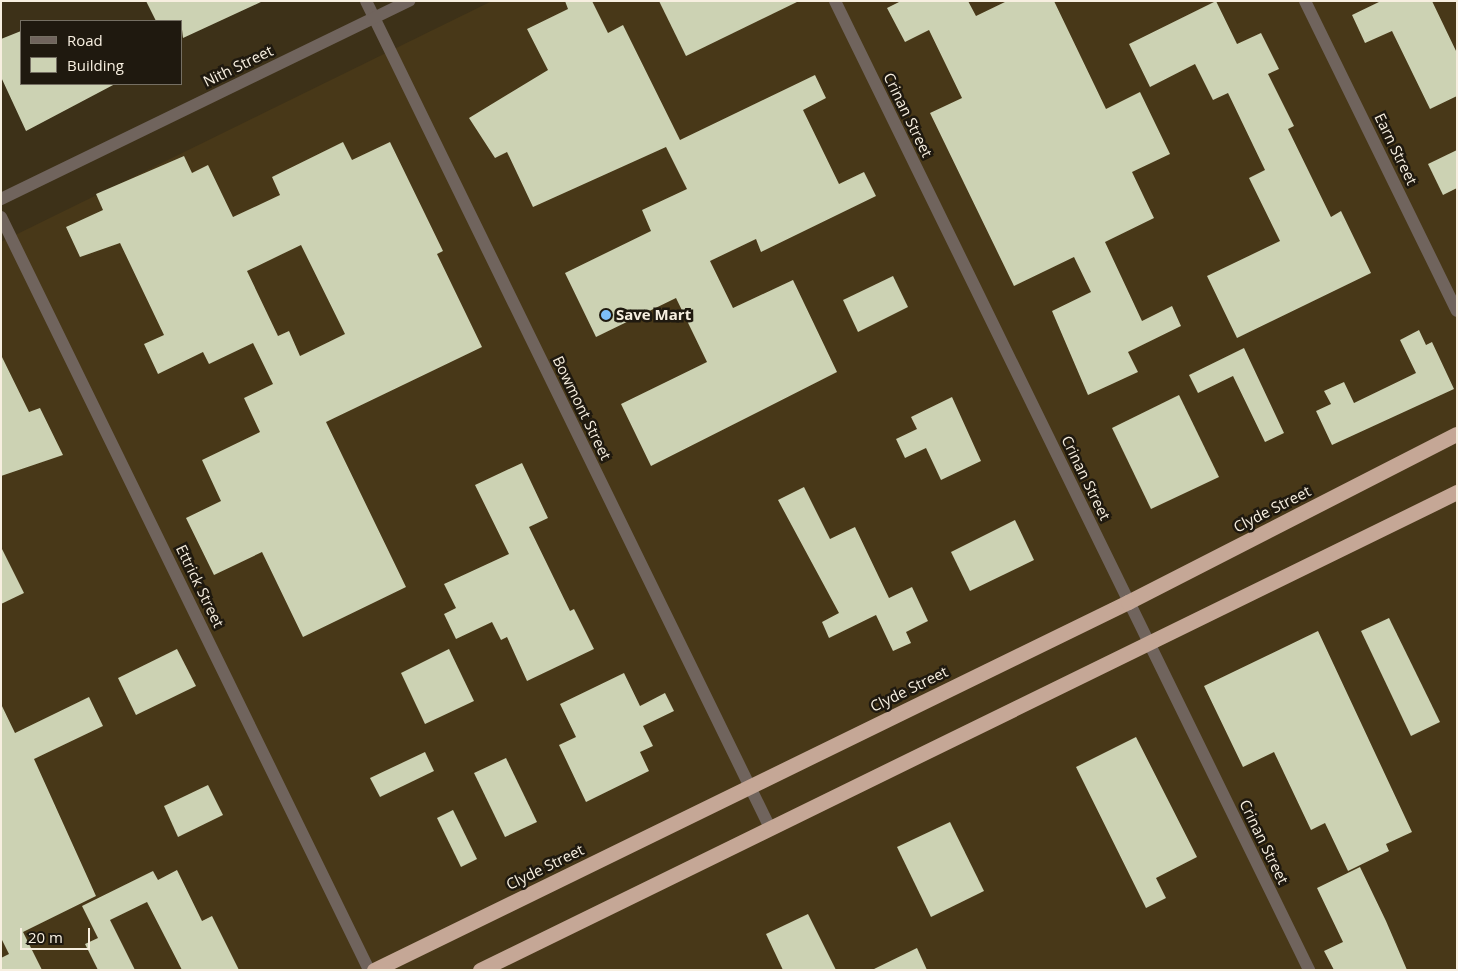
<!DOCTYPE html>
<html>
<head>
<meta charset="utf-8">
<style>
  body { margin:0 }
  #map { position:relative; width:1458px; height:971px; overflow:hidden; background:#3d3118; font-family:"Open Sans",sans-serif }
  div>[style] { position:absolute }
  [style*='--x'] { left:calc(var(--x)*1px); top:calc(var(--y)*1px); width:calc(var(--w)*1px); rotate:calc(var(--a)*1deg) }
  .built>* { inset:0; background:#483818 }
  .building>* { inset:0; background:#ccd2b3 }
  .minor>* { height:12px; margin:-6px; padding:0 6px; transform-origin:6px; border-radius:6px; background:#70645d }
  .highway>* { height:15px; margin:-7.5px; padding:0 7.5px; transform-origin:7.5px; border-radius:7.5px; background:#c5a796 }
  .dots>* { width:14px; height:14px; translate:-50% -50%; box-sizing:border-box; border:2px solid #1f190f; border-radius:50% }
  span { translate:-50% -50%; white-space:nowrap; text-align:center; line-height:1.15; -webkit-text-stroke:5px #1f190f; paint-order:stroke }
  .street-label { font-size:15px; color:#f7efe0 }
  .poi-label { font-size:15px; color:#f7efe0; font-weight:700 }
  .left { translate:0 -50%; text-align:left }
  .frame { position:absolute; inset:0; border:2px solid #f7efe0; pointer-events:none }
  .legend { position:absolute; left:20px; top:20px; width:162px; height:65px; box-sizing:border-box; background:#1f190f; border:1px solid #756f63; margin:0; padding:6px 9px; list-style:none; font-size:15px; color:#f7efe0 }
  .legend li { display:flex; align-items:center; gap:10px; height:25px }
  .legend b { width:25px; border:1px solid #756f63 }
  .scale { position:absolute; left:20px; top:928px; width:70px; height:22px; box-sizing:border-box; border:2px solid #f7efe0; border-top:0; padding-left:6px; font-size:15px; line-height:18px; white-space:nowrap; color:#f7efe0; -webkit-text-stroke:4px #1f190f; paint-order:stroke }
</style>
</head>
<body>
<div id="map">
  <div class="built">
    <div style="clip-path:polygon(492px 1px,1457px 1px,1457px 970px,1px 970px,1px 242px)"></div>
  </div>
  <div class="building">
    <div style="clip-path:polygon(146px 1px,263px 1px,183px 38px,181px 21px,156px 21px)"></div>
    <div style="clip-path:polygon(565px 1px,592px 1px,608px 33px,623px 25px,680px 140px,815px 75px,826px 98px,803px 110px,839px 184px,864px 172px,876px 196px,761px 252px,756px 239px,710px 261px,733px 308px,793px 280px,837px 372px,651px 466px,621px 404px,707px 362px,676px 298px,596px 337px,565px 273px,651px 231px,642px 210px,687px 189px,666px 147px,533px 207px,507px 152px,495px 158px,469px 118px,548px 70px,527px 29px,568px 9px)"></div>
    <div style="clip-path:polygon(659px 1px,799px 1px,686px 56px)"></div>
    <div style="clip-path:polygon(901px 1px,968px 1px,976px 16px,1007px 1px,1054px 1px,1106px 109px,1140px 92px,1170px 154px,1132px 172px,1154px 218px,1105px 242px,1142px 321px,1172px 306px,1181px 326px,1128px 352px,1138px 372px,1088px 395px,1052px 311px,1091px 292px,1074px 257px,1014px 286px,930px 113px,962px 98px,929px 30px,905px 42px,887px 8px)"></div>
    <div style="clip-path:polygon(1216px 1px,1237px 44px,1261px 33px,1279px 69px,1268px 74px,1294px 126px,1288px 129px,1331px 217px,1341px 211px,1371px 273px,1237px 338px,1207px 276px,1280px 241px,1249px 178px,1265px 170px,1228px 93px,1213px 100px,1195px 64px,1150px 87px,1129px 44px)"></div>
    <div style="clip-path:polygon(1381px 1px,1432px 1px,1457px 53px,1457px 96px,1430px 109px,1392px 31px,1365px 43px,1352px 15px)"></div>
    <div style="clip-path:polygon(21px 31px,21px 84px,115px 84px,26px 131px,1px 77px,1px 39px)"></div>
    <div style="clip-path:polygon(evenodd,343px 142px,352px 160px,390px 142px,443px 251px,437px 254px,482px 347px,326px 422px,406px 587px,303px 637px,262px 552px,214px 575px,186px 518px,221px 501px,202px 460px,260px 432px,244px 398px,273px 384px,253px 343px,209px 364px,203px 352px,158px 374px,144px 344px,164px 335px,120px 243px,80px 257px,66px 227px,103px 210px,96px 194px,184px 156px,192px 173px,208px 165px,233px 217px,280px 195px,272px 177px,343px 142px,301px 245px,345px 334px,300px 356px,289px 331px,278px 336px,247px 271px,301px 245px)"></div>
    <div style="clip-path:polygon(1457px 150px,1457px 188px,1443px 195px,1428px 164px)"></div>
    <div style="clip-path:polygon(893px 276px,908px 307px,858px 332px,843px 300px)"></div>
    <div style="clip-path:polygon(1419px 330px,1426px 345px,1432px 342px,1454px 389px,1332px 445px,1316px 411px,1331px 404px,1324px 391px,1344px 382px,1354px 403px,1416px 373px,1400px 340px)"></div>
    <div style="clip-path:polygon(1244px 348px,1284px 433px,1265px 442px,1233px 376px,1198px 393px,1189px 375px)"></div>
    <div style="clip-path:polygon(1px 355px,29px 412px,40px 408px,63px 455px,1px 476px)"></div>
    <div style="clip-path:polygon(1179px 395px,1219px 477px,1151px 509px,1112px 428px)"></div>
    <div style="clip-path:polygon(952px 397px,981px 461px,941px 480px,926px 448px,905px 458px,896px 439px,917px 429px,911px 417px)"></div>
    <div style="clip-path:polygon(522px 463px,548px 518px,529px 527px,570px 611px,574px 609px,594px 649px,527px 681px,507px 637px,501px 640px,492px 622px,456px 639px,444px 614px,456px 608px,444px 584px,509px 554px,475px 485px)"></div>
    <div style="clip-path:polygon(804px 487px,830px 539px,855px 527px,889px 598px,912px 587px,928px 621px,906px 632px,911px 643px,893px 651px,876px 615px,829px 638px,822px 622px,839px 613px,778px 500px)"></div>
    <div style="clip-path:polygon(1015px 520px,1034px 560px,970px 591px,951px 552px)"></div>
    <div style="clip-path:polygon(1px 547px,24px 593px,1px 604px)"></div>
    <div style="clip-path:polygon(1389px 618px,1440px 722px,1411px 736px,1361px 631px)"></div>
    <div style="clip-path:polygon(1318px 631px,1412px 832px,1386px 844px,1389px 851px,1348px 871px,1325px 823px,1311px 830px,1274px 752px,1243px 767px,1204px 686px)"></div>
    <div style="clip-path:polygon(177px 649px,196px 686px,136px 715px,118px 678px)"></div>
    <div style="clip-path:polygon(449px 649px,474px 701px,425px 724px,401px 673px)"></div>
    <div style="clip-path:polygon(624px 673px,640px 706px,665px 693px,674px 711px,643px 726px,653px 746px,640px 752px,649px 771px,586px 802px,559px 745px,576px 737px,560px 704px)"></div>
    <div style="clip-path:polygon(89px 697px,103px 726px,34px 759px,96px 896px,23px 932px,42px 970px,1px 970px,1px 958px,9px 954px,1px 938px,1px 704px,15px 733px)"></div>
    <div style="clip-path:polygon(1136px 737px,1197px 857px,1156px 878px,1166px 898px,1146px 908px,1076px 767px)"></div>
    <div style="clip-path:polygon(425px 752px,434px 771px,380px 797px,370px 778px)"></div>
    <div style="clip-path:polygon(506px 758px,537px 822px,505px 837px,474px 773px)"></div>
    <div style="clip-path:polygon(208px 785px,223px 815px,178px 837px,164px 806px)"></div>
    <div style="clip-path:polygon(453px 810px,477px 859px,461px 867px,437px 818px)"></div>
    <div style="clip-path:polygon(950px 822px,984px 891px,931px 917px,897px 847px)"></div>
    <div style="clip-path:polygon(1360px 867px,1386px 921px,1407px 970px,1334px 970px,1324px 951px,1343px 942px,1317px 888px)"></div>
    <div style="clip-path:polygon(177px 870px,202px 921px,212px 916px,239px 970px,182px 970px,147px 902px,110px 920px,135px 970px,98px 970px,85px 944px,98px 938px,82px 906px,153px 871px,158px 880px)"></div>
    <div style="clip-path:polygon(808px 914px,836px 970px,783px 970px,766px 934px)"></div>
    <div style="clip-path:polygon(917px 948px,927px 970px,872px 970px)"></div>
  </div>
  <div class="minor">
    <div style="--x:366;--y:1;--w:920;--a:63.96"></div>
    <div style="--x:835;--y:1;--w:1079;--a:63.93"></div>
    <div style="--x:1305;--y:1;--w:345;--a:63.9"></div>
    <div style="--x:1;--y:199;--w:454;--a:-25.9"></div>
    <div style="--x:1;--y:217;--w:838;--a:63.95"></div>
  </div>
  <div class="highway">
    <div style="--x:374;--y:970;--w:839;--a:-26.02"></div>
    <div style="--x:1128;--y:602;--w:369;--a:-27.1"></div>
    <div style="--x:480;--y:970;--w:1088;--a:-26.07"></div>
  </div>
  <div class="dots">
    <div style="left:606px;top:315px;background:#7ebef9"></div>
  </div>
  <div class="street-label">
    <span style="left:238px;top:66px;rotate:-26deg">Nith Street</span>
    <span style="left:908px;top:115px;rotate:64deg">Crinan Street</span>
    <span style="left:1396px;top:149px;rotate:64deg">Earn Street</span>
    <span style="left:582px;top:408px;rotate:64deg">Bowmont Street</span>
    <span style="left:1086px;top:478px;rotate:64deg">Crinan Street</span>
    <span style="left:1272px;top:509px;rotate:-27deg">Clyde Street</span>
    <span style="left:200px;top:586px;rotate:64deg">Ettrick Street</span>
    <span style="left:909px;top:689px;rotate:-26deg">Clyde Street</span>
    <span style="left:1264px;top:842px;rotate:64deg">Crinan Street</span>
    <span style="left:545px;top:867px;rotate:-26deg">Clyde Street</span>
  </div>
  <div class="poi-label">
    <span class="left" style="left:616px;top:315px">Save Mart</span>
  </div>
  <div class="frame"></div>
  <ul class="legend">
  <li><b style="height:6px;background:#70645d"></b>Road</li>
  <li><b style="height:14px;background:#ccd2b3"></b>Building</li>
  </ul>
  <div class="scale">20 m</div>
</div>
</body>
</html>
